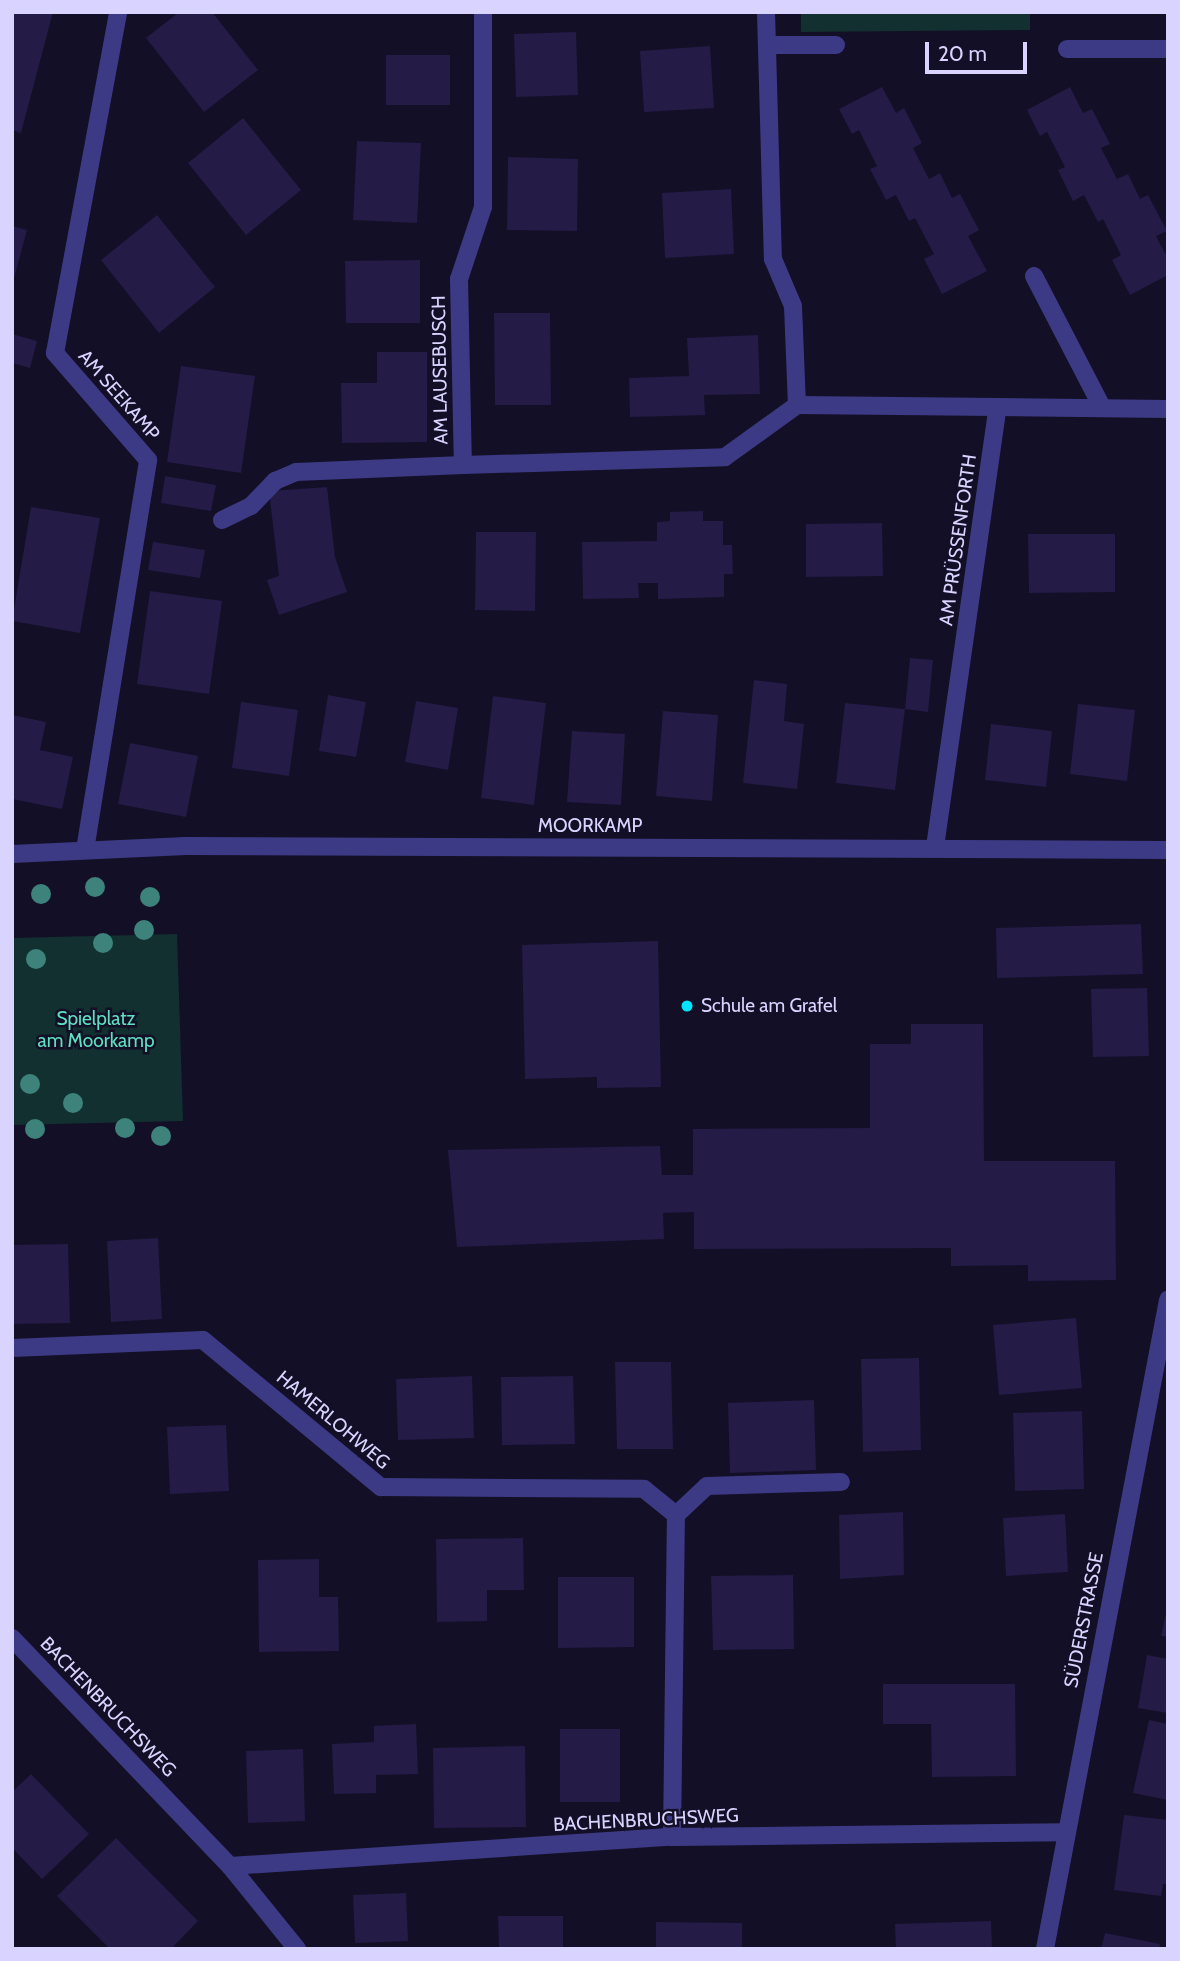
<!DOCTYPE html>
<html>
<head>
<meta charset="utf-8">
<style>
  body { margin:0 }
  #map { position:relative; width:1180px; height:1961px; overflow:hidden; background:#130f26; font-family:Cabin,sans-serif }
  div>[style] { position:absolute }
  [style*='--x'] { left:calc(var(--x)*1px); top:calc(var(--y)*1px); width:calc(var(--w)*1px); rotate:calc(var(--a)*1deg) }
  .green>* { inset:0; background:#12302f }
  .building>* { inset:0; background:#241b47 }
  .service>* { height:18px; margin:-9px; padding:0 9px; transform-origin:9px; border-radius:9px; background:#3d3a85 }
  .minor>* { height:18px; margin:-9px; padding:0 9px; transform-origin:9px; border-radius:9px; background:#3d3a85 }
  .trees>* { width:20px; height:20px; margin:-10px; border-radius:50%; background:#3d827b }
  .dots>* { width:19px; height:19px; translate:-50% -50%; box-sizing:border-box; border:4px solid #130f26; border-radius:50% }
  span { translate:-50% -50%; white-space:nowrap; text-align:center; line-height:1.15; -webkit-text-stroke:5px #130f26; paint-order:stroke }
  .street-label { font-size:19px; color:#d9d4ff }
  .poi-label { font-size:19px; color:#d9d4ff }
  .left { translate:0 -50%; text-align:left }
  .park-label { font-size:19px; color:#5fe0c0 }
  .frame { position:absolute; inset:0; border:14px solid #d9d4ff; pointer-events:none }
  .scale { position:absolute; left:925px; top:42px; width:102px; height:32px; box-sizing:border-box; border:4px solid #d9d4ff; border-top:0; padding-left:9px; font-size:21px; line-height:24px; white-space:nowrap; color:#d9d4ff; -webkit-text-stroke:5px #130f26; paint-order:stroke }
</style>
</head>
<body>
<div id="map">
  <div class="green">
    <div style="clip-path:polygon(801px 12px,1030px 12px,1030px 30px,801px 32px)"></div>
    <div style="clip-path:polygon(177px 934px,183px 1121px,12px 1125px,12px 938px)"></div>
  </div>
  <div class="building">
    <div style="clip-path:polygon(12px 12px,53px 12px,21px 133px,12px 130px)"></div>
    <div style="clip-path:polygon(179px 12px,212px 12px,258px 70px,204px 112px,146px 38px)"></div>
    <div style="clip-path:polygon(576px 32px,578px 95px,516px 97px,514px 34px)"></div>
    <div style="clip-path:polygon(710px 46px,714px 108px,644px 112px,640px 51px)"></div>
    <div style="clip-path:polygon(386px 55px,450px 55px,450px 105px,386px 105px)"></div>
    <div style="clip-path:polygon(882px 87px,896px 113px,904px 108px,922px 143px,913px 148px,929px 179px,940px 173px,952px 198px,960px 194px,979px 230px,968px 236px,987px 271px,942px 294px,924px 259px,934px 254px,915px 218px,909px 221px,896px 195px,886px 200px,870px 169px,877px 166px,859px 130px,852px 134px,839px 109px)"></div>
    <div style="clip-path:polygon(1070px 87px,1083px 113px,1092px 109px,1110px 144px,1101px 148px,1117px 179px,1128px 174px,1140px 199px,1148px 195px,1167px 231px,1156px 236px,1168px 259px,1168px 275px,1130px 295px,1112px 260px,1121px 255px,1103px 219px,1098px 222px,1084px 195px,1073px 201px,1058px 170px,1065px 167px,1047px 132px,1040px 136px,1027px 110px)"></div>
    <div style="clip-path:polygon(243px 118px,301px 190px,246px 235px,188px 163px)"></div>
    <div style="clip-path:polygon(357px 141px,421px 143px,417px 223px,353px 220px)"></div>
    <div style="clip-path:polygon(508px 157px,578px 159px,577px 231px,507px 230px)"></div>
    <div style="clip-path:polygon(731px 189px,734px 254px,665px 258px,662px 193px)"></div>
    <div style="clip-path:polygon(157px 215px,215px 287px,159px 333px,101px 260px)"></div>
    <div style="clip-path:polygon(12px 226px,27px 230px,13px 282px,12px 282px)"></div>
    <div style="clip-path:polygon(420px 260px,420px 323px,346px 323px,345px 261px)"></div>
    <div style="clip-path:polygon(494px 313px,550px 313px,551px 405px,495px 405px)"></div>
    <div style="clip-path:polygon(12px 334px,37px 341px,30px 368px,12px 363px)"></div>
    <div style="clip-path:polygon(758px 335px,760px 394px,704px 395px,705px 415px,630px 417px,629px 378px,689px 376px,687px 338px)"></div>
    <div style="clip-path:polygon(377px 352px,427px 352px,427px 442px,342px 443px,341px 383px,377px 383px)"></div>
    <div style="clip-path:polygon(181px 366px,255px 376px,241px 473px,167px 462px)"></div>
    <div style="clip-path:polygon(165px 476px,216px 485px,211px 511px,161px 503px)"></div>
    <div style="clip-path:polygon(327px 487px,335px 557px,347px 592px,279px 615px,267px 580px,279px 576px,269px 491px)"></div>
    <div style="clip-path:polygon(31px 507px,100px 518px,80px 633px,12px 621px)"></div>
    <div style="clip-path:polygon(703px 511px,703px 521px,723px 521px,723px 545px,732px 545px,733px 574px,724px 574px,724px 597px,658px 599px,658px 583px,638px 583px,639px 598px,583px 599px,582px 542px,657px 541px,657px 522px,670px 521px,670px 512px)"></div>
    <div style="clip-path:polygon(882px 523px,883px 576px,806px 577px,806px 524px)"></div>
    <div style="clip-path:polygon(476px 532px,536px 532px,535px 611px,475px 610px)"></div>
    <div style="clip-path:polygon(1028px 534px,1115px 534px,1115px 592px,1029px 593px)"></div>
    <div style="clip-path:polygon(153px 542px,205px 550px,200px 578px,148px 570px)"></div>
    <div style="clip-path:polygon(150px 591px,222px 601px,209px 694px,137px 684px)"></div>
    <div style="clip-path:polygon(910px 658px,933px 660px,928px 712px,905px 709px)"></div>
    <div style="clip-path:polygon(754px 680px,787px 684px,784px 721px,804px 724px,797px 789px,743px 783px)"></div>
    <div style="clip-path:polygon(328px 695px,366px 702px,356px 757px,319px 751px)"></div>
    <div style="clip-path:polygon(493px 696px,546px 703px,534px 805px,481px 798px)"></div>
    <div style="clip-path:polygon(416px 701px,458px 708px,448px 770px,405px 762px)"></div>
    <div style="clip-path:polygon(241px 702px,298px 710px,289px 776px,232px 768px)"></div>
    <div style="clip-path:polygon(845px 703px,905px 709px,895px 790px,836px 783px)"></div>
    <div style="clip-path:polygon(1078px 704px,1135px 710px,1127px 781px,1070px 774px)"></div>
    <div style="clip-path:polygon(663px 711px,718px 715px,712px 801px,656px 796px)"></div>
    <div style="clip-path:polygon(12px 715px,46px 722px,40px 750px,73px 757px,62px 809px,12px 799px)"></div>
    <div style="clip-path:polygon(991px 724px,1052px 731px,1046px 787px,985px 780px)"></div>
    <div style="clip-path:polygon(572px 731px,625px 734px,621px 805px,567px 802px)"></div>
    <div style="clip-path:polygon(130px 743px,198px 756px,186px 817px,118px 804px)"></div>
    <div style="clip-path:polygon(1141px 924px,1143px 974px,997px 978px,996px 928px)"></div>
    <div style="clip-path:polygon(658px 941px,661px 1087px,597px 1088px,597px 1077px,525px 1079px,522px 945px)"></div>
    <div style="clip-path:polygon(1147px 988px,1149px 1056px,1093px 1057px,1091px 989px)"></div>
    <div style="clip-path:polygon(911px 1024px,983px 1024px,984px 1161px,1115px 1161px,1116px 1280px,1028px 1281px,1028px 1265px,951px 1266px,951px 1248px,694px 1249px,694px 1212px,663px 1213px,664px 1239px,457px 1247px,448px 1150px,660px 1146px,662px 1175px,693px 1175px,693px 1129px,870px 1128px,870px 1044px,911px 1044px)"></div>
    <div style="clip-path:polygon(158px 1238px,162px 1319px,111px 1322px,107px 1241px)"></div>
    <div style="clip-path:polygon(68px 1244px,70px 1323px,12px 1324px,12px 1245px)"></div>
    <div style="clip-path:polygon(1076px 1318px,1082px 1388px,999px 1395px,993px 1325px)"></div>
    <div style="clip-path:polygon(919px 1358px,921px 1450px,863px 1452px,861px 1359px)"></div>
    <div style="clip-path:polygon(615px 1362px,671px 1362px,673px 1449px,617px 1449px)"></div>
    <div style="clip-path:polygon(472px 1376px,474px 1438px,398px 1440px,396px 1379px)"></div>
    <div style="clip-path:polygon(573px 1376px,575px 1444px,502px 1445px,501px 1377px)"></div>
    <div style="clip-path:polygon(814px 1400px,816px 1470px,730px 1473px,728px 1403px)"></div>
    <div style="clip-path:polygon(1082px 1411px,1084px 1489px,1015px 1491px,1013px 1413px)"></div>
    <div style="clip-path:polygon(226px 1425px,229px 1491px,170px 1494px,167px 1427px)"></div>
    <div style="clip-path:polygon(903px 1512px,904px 1575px,840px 1579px,839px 1515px)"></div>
    <div style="clip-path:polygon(1065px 1514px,1068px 1572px,1006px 1576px,1003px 1518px)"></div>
    <div style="clip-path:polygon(523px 1538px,524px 1590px,487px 1590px,487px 1621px,437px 1622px,436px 1539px)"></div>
    <div style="clip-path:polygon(319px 1559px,319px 1597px,338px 1597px,339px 1651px,259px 1652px,258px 1560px)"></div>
    <div style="clip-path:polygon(793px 1575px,794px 1649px,713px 1650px,711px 1576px)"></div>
    <div style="clip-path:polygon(558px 1577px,634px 1577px,634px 1647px,558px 1648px)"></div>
    <div style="clip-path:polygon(1168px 1604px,1168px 1637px,1161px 1636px)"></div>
    <div style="clip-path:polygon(1147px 1655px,1168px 1659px,1168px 1713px,1138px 1708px)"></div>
    <div style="clip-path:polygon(883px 1684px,1015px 1684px,1016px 1776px,932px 1777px,931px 1724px,883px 1724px)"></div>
    <div style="clip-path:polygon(1149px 1720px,1168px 1724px,1168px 1800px,1133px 1793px)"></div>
    <div style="clip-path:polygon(416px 1724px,418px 1774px,376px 1775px,376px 1793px,334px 1794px,332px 1744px,374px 1742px,374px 1726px)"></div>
    <div style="clip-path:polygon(560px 1729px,620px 1729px,620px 1802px,560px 1802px)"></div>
    <div style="clip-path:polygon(525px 1746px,526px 1827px,434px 1828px,433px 1748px)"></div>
    <div style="clip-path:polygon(303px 1749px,305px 1821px,248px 1823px,246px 1751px)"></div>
    <div style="clip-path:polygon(31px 1774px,89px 1834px,42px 1879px,12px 1848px,12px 1792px)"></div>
    <div style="clip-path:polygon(1124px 1815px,1168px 1820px,1168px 1884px,1163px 1884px,1161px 1896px,1114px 1890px)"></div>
    <div style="clip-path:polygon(116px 1838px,198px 1921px,171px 1949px,110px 1949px,57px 1896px)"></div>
    <div style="clip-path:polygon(406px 1893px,408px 1941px,355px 1943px,353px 1895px)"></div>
    <div style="clip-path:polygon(498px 1916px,563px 1916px,563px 1949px,499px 1949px)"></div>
    <div style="clip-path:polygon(991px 1921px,992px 1949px,896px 1949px,895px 1924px)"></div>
    <div style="clip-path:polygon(656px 1922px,742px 1923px,742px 1949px,656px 1949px)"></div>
    <div style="clip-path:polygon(1105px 1933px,1160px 1944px,1159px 1949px,1101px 1949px)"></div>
  </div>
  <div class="service">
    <div style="--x:1034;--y:276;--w:148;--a:62.6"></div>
    <div style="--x:222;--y:520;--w:32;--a:-26"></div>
    <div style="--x:251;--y:506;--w:35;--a:-46"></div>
    <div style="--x:275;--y:481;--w:23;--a:-23"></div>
    <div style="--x:296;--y:472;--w:167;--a:-2.4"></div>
  </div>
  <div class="minor">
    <div style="--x:483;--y:12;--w:195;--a:90"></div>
    <div style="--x:483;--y:207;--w:76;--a:108.4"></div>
    <div style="--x:459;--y:279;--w:186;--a:88.8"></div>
    <div style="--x:463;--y:465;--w:262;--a:-1.7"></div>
    <div style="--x:725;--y:457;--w:89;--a:-35.8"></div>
    <div style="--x:797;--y:405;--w:201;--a:0.6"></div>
    <div style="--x:766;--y:12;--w:247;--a:88.4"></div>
    <div style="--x:773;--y:259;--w:51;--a:66.9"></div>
    <div style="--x:793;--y:306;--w:99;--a:87.7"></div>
    <div style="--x:768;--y:45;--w:68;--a:0"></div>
    <div style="--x:1067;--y:49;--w:101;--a:0"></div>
    <div style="--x:935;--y:847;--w:444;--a:-81.9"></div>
    <div style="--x:998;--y:407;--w:170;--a:0.7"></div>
    <div style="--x:85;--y:850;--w:395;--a:-80.8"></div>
    <div style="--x:148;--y:460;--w:142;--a:-131"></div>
    <div style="--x:55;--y:353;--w:347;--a:-79.5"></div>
    <div style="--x:12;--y:854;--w:174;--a:-2.6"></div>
    <div style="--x:186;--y:846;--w:982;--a:0.23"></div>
    <div style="--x:12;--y:1348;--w:191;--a:-2.4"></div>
    <div style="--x:203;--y:1340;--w:231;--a:39.6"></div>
    <div style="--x:381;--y:1487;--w:263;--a:0.4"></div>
    <div style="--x:644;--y:1489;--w:41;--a:39.1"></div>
    <div style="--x:676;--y:1515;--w:42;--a:-43.1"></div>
    <div style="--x:707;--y:1486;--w:134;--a:-1.7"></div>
    <div style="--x:12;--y:1638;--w:315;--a:46.3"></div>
    <div style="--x:230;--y:1866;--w:443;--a:-3.8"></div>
    <div style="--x:672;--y:1837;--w:392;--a:-0.7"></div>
    <div style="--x:672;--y:1837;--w:322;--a:-89.3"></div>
    <div style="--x:230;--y:1866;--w:107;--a:51.1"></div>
    <div style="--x:1045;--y:1949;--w:661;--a:-79.27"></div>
  </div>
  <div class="trees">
    <div style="left:95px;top:887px"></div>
    <div style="left:41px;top:894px"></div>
    <div style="left:150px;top:897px"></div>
    <div style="left:144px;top:930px"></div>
    <div style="left:103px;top:943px"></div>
    <div style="left:36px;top:959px"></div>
    <div style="left:30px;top:1084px"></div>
    <div style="left:73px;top:1103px"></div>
    <div style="left:125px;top:1128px"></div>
    <div style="left:35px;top:1129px"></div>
    <div style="left:161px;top:1136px"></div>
  </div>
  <div class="dots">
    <div style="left:687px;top:1006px;background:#00e5ff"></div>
  </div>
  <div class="street-label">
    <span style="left:440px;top:370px;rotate:-91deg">AM LAUSEBUSCH</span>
    <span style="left:119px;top:395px;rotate:49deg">AM SEEKAMP</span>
    <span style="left:958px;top:540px;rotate:-82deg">AM PRÜSSENFORTH</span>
    <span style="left:590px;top:826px">MOORKAMP</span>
    <span style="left:333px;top:1420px;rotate:40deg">HAMERLOHWEG</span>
    <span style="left:1084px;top:1620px;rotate:-79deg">SÜDERSTRASSE</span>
    <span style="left:108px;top:1707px;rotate:46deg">BACHENBRUCHSWEG</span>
    <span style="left:646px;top:1820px;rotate:-3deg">BACHENBRUCHSWEG</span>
  </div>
  <div class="poi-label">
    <span class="left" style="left:701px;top:1006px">Schule am Grafel</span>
  </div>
  <div class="park-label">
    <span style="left:96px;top:1030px">Spielplatz<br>am Moorkamp</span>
  </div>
  <div class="frame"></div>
  <div class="scale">20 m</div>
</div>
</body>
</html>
